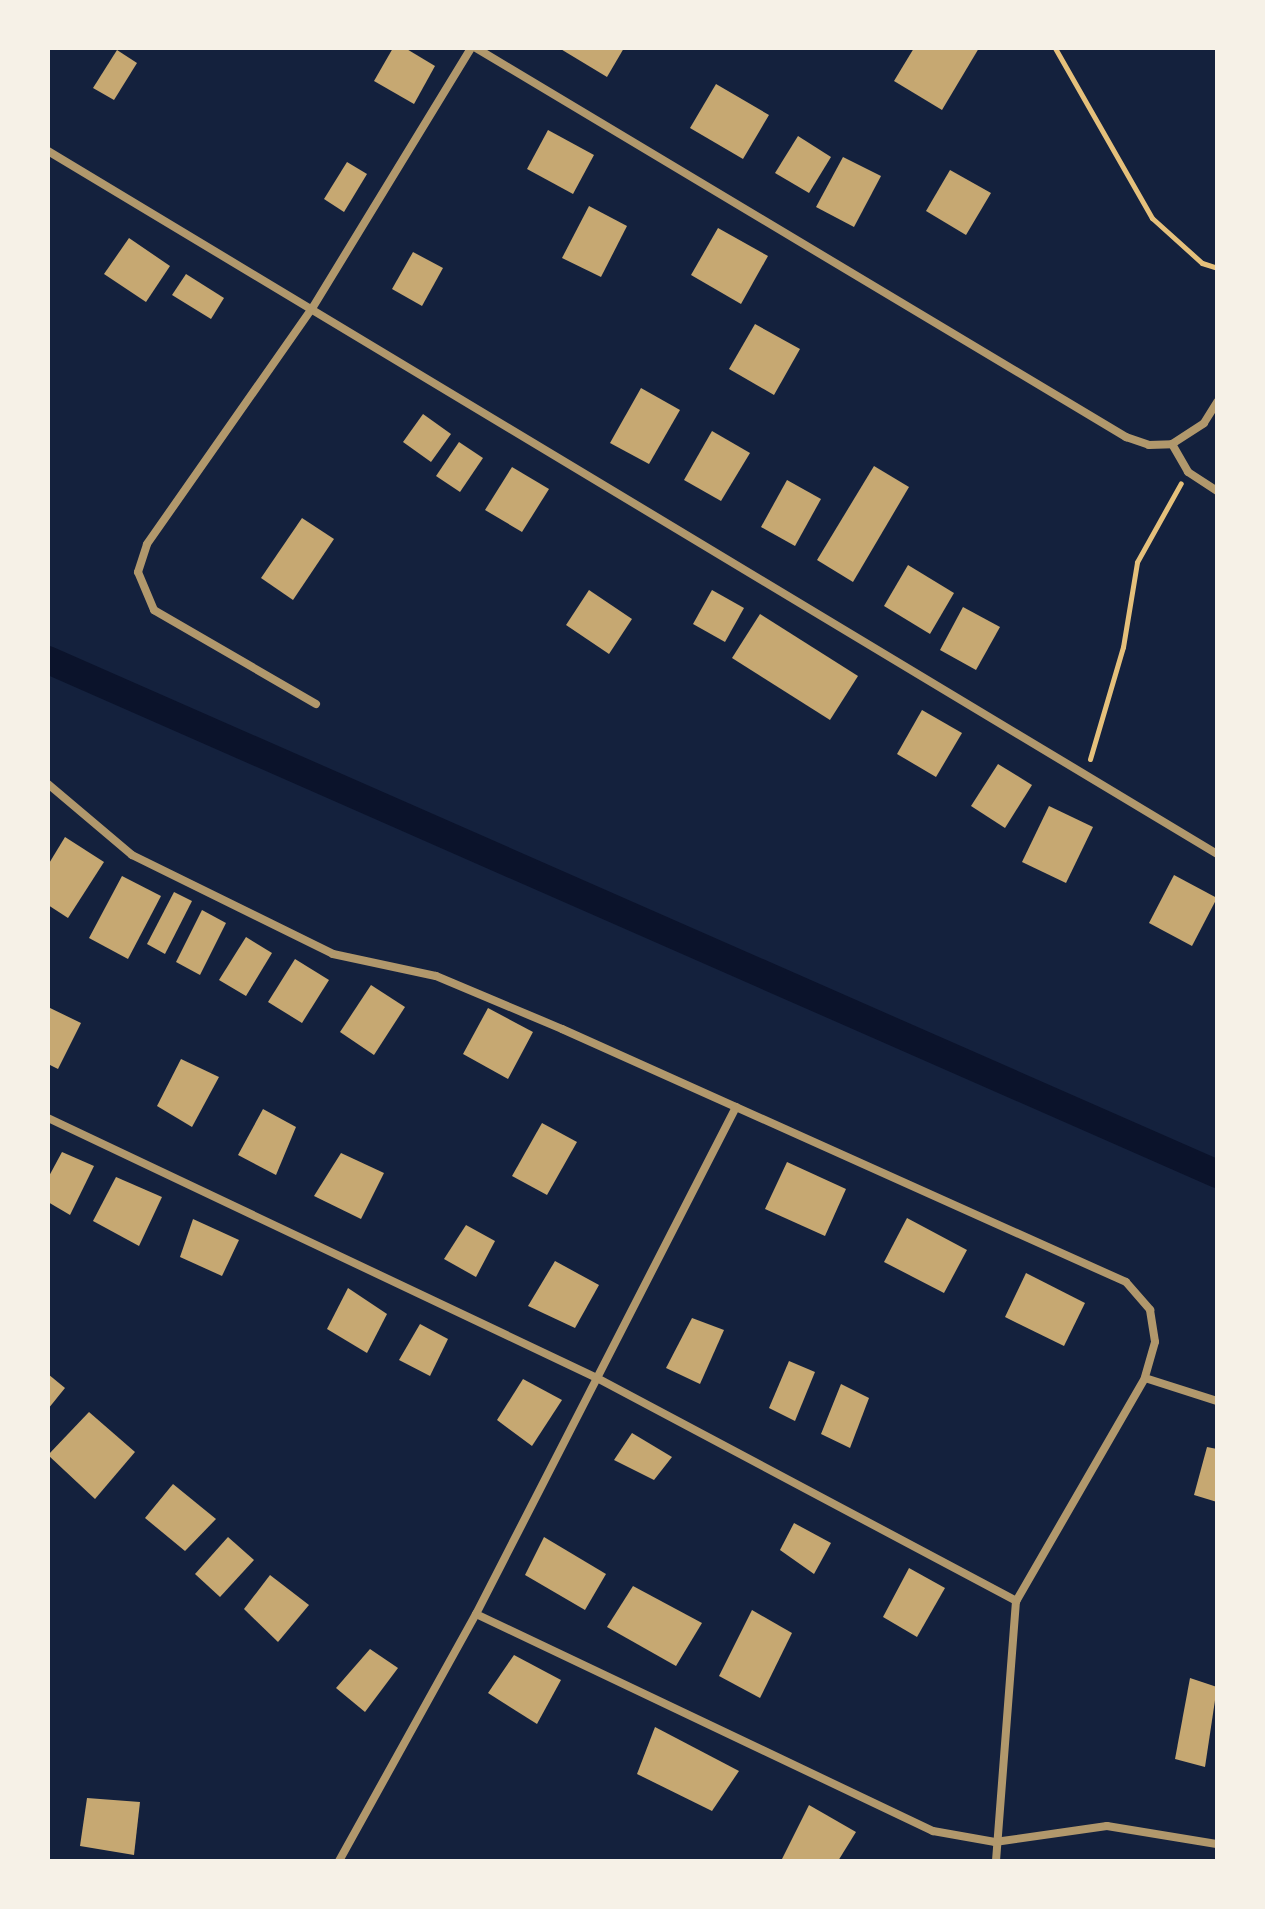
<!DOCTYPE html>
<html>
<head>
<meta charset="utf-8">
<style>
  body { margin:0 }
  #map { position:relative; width:1265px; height:1909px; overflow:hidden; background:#14213d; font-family:"Alegreya Sans",sans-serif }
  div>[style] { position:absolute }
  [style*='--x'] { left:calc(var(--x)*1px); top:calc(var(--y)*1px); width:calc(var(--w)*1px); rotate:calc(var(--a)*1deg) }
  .canal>* { height:28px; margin:-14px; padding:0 14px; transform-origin:14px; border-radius:14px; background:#0b132b }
  .building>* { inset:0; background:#c6a872 }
  .path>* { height:5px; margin:-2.5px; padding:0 2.5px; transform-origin:2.5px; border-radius:2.5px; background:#e5c07b }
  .minor>* { height:8px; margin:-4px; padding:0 4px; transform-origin:4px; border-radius:4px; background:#b1986c }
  span { translate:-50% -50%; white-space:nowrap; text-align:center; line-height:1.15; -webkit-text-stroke:8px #f6f1e7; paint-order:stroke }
  .frame { position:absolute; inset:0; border:50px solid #f6f1e7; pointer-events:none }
</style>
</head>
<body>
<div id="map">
  <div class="canal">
    <div style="--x:48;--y:660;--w:1277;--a:23.73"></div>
  </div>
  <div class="building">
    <div style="clip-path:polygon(393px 48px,405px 48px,435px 66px,414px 104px,374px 81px)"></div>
    <div style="clip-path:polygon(559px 48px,624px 48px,607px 77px)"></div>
    <div style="clip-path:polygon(914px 48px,979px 48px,942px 110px,894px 81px)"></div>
    <div style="clip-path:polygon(117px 50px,137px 63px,114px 100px,93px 88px)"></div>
    <div style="clip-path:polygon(716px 84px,769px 115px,743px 159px,690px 128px)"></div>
    <div style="clip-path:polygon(548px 130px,594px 155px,573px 194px,527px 169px)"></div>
    <div style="clip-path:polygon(798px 136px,831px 157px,809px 193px,775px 173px)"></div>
    <div style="clip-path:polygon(843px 157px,881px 176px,854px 227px,816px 207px)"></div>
    <div style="clip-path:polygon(347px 162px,367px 174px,344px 212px,324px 199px)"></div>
    <div style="clip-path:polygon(950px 170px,991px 193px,966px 235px,926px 211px)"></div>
    <div style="clip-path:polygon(589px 206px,627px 226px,601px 277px,562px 258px)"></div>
    <div style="clip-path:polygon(718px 228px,768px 256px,741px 304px,691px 275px)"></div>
    <div style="clip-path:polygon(129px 238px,170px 266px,146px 302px,104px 274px)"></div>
    <div style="clip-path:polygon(413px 252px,443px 268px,422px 306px,392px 289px)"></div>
    <div style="clip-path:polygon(186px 274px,224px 298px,211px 319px,172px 295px)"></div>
    <div style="clip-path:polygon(755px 324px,800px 349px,774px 395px,729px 369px)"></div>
    <div style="clip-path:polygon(641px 388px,680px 410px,649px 464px,610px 443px)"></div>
    <div style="clip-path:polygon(423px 414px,451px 434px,431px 462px,403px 442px)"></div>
    <div style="clip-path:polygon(712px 431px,750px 453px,721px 501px,684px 480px)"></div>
    <div style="clip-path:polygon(459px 442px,483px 458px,460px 492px,436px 476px)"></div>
    <div style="clip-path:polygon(874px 466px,909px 487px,853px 582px,817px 560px)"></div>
    <div style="clip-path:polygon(512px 467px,549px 489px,522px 532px,485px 510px)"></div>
    <div style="clip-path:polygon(787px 480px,821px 499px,795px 546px,761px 527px)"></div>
    <div style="clip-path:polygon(302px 518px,334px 539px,293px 600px,261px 578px)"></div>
    <div style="clip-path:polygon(908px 565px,954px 593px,930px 634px,884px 606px)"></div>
    <div style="clip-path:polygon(589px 590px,632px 619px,609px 654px,566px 625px)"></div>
    <div style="clip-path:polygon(712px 590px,744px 608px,725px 642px,693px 624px)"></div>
    <div style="clip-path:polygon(963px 607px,1000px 627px,976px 670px,940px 650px)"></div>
    <div style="clip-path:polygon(760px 614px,858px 676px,830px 720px,732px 658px)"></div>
    <div style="clip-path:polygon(922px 710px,962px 733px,936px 777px,897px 754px)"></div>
    <div style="clip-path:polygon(998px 764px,1032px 785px,1005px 828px,971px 806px)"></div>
    <div style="clip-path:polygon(1049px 806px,1093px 827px,1066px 883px,1022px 862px)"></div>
    <div style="clip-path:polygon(65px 837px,104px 862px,68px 918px,48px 905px,48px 865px)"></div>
    <div style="clip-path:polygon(1174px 875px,1217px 898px,1192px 946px,1149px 923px)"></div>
    <div style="clip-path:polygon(122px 876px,161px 896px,128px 959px,89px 938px)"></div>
    <div style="clip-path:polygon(174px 892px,192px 901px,165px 954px,147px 944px)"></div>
    <div style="clip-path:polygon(202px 910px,226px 923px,200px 975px,176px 962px)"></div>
    <div style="clip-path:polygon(246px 937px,272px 953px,246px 996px,219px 980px)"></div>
    <div style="clip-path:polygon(295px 959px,329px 980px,302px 1023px,268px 1002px)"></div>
    <div style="clip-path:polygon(371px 985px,405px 1007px,374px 1055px,340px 1032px)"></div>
    <div style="clip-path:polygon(48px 1007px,81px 1023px,58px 1069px,48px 1064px)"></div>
    <div style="clip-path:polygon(488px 1008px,533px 1032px,508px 1079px,463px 1054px)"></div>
    <div style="clip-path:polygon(181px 1059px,219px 1077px,192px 1127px,157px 1106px)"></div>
    <div style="clip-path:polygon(263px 1109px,296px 1127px,276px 1175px,238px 1155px)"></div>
    <div style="clip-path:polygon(542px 1123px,577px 1142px,547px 1195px,512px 1176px)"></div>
    <div style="clip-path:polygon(62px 1152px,94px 1166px,70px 1215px,48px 1202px,48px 1178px)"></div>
    <div style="clip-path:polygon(341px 1153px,384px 1173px,361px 1219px,314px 1196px)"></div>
    <div style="clip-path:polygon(787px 1162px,846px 1189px,825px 1236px,765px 1209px)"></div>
    <div style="clip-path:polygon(116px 1177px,162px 1197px,139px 1246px,93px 1221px)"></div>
    <div style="clip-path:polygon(907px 1218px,967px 1250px,944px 1293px,884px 1262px)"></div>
    <div style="clip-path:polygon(193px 1219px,239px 1240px,222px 1276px,180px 1257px)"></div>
    <div style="clip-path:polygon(466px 1225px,495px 1241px,476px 1277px,444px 1259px)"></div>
    <div style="clip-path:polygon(555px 1261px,599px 1285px,575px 1328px,528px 1306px)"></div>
    <div style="clip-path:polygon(1026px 1273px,1085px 1303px,1064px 1346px,1005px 1317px)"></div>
    <div style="clip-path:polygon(348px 1288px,387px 1314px,367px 1353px,327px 1329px)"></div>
    <div style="clip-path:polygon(692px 1318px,724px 1330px,700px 1384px,666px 1368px)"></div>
    <div style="clip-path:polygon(420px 1324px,448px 1339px,430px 1376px,399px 1360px)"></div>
    <div style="clip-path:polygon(789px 1361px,815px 1372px,795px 1421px,769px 1408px)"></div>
    <div style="clip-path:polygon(48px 1374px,65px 1388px,48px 1409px)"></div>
    <div style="clip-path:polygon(523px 1379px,562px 1400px,532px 1446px,497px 1420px)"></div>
    <div style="clip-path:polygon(841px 1384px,869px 1398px,850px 1448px,821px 1434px)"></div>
    <div style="clip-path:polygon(89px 1412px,135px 1452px,95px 1499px,48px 1455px)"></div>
    <div style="clip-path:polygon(632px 1433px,672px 1457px,654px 1480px,614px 1460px)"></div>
    <div style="clip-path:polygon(1207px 1447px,1217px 1449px,1217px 1502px,1194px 1495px)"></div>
    <div style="clip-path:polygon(173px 1484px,216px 1519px,185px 1551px,145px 1518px)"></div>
    <div style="clip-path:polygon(794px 1523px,831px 1543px,814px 1574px,780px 1550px)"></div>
    <div style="clip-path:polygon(228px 1537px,254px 1560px,220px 1597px,195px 1574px)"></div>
    <div style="clip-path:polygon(544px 1537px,606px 1574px,585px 1610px,525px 1575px)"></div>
    <div style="clip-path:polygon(909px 1568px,945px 1588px,917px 1637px,883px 1617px)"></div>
    <div style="clip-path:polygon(270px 1575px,309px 1605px,278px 1642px,244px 1609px)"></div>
    <div style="clip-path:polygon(633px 1586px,702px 1623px,676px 1666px,607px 1627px)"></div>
    <div style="clip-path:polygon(752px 1610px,792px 1633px,760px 1698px,719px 1676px)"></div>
    <div style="clip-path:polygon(370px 1649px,398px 1668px,365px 1712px,336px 1688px)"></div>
    <div style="clip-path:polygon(514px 1655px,561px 1680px,537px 1724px,488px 1693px)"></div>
    <div style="clip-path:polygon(1190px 1678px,1217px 1687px,1205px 1767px,1175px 1759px)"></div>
    <div style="clip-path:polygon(655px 1727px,739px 1771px,712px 1811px,637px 1774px)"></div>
    <div style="clip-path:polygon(87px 1798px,140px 1802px,134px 1855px,80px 1846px)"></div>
    <div style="clip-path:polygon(809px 1805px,856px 1832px,838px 1861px,781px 1861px)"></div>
  </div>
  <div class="path">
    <div style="--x:1055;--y:48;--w:196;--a:60.3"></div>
    <div style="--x:1152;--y:218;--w:67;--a:42"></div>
    <div style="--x:1202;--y:263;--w:16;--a:18"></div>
    <div style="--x:1090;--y:759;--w:117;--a:-73.6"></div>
    <div style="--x:1123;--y:647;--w:86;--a:-80.6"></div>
    <div style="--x:1137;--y:562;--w:90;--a:-60.9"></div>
  </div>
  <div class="minor">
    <div style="--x:476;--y:48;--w:758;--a:30.9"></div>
    <div style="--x:1126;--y:437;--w:24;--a:19"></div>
    <div style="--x:1149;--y:445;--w:23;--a:-2"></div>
    <div style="--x:1172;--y:444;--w:38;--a:-33"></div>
    <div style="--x:1204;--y:423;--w:25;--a:-58"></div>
    <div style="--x:48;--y:151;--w:1364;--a:31.02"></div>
    <div style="--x:1172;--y:444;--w:32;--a:60"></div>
    <div style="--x:1188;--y:472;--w:35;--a:33"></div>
    <div style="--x:316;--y:704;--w:187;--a:-149.9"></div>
    <div style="--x:154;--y:610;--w:41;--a:-112.8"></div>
    <div style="--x:138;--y:572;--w:29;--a:-72"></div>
    <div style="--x:147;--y:544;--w:289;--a:-55"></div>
    <div style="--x:313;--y:307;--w:303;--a:-58.6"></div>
    <div style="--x:48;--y:784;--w:110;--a:40.2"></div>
    <div style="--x:132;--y:855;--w:224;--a:26.2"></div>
    <div style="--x:333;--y:954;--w:105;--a:12.1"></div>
    <div style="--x:436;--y:976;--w:137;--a:22.8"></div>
    <div style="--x:562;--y:1029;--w:618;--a:24.16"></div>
    <div style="--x:1126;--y:1282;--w:37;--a:49"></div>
    <div style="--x:1150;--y:1310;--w:32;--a:81"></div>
    <div style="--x:1155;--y:1342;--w:37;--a:106"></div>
    <div style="--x:1145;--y:1378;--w:258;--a:120"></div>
    <div style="--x:1016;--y:1601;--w:261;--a:94.4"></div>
    <div style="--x:48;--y:1118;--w:607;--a:25.34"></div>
    <div style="--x:597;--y:1378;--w:475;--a:28"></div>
    <div style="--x:1145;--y:1378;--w:76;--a:17.7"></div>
    <div style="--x:476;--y:1614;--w:506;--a:25.4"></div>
    <div style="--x:933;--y:1831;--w:63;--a:10.1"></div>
    <div style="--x:995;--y:1842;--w:113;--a:-8.1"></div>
    <div style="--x:1107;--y:1826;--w:111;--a:9.3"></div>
    <div style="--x:339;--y:1861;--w:282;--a:-61"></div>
    <div style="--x:476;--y:1614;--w:570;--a:-62.85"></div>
  </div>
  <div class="frame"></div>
</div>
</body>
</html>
